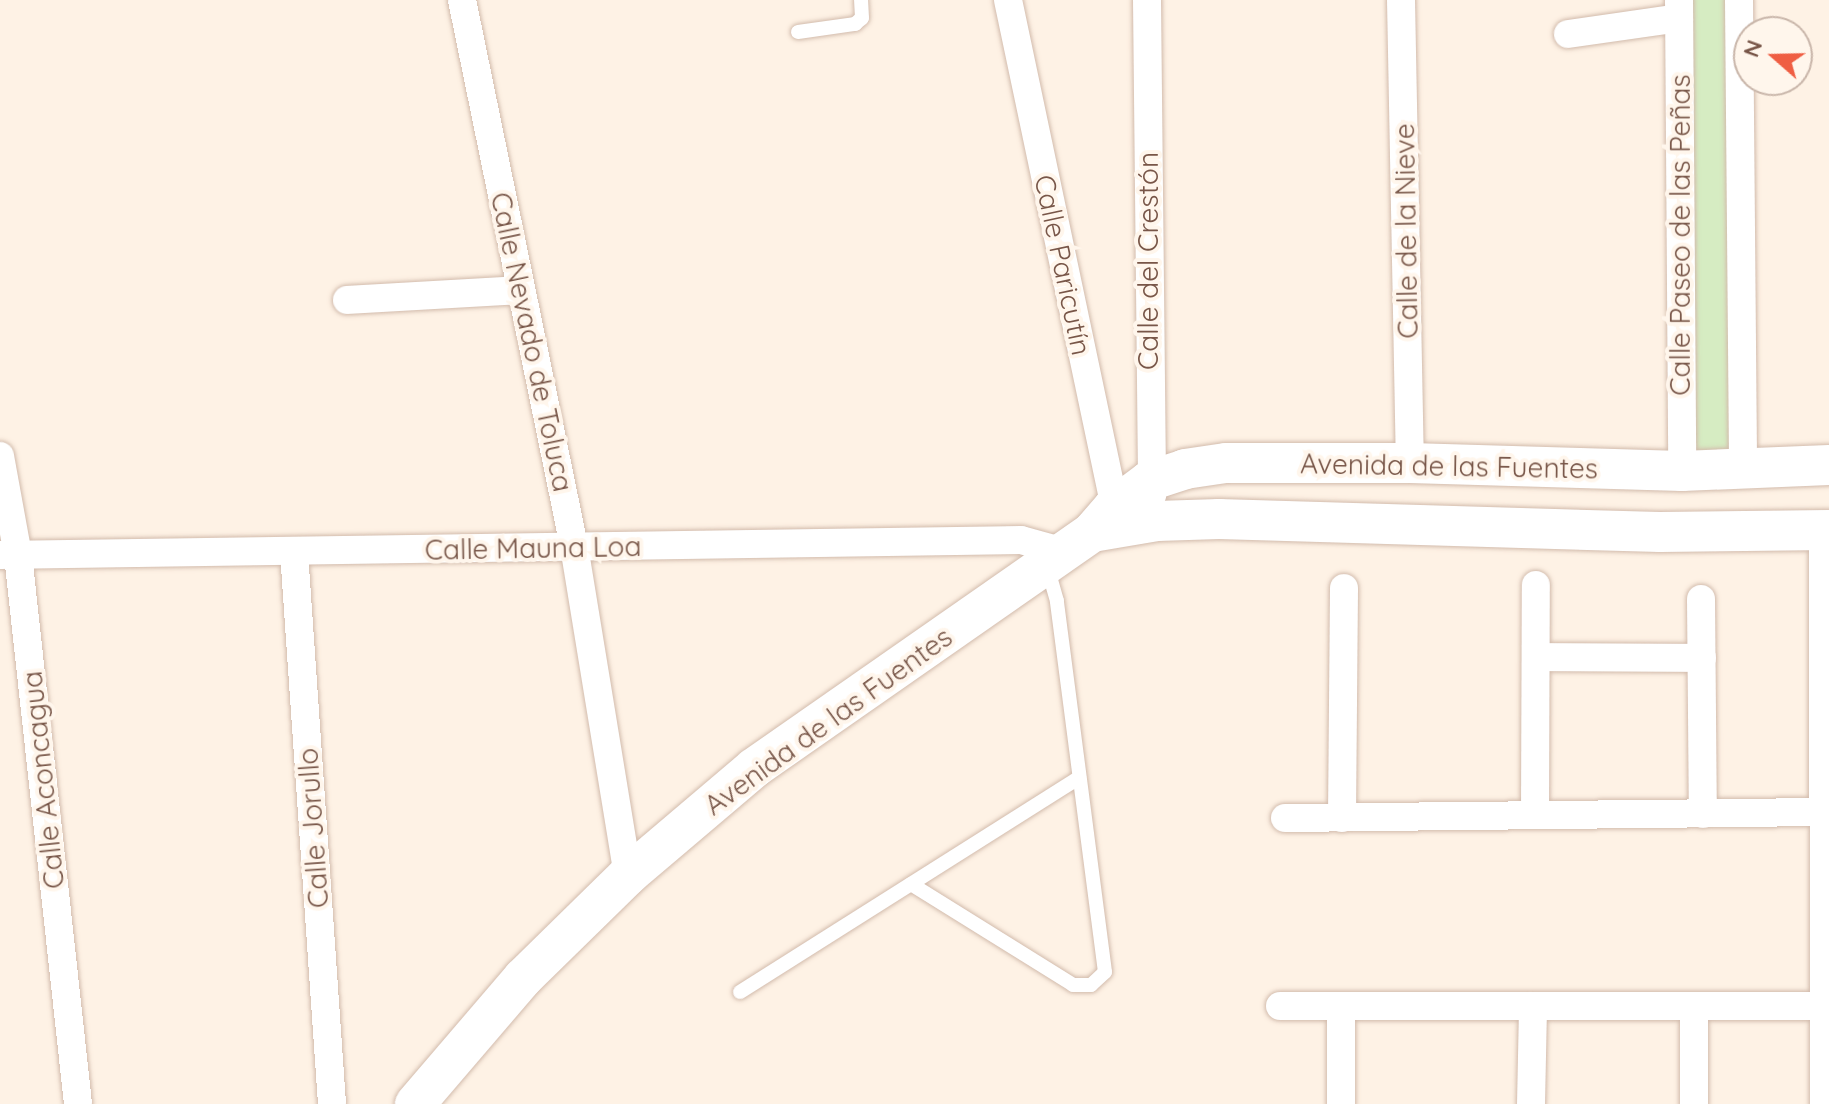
<!DOCTYPE html>
<html>
<head>
<meta charset="utf-8">
<style>
  body { margin:0 }
  #map { position:relative; width:1829px; height:1104px; overflow:hidden; background:#fef2e5; font-family:Quicksand,sans-serif }
  div>[style] { position:absolute }
  [style*='--x'] { left:calc(var(--x)*1px); top:calc(var(--y)*1px); width:calc(var(--w)*1px); rotate:calc(var(--a)*1deg) }
  .green>* { inset:0; background:#d6ecc2 }
  .roads { filter:drop-shadow(0 0 2px #d2bbac) drop-shadow(0 0 2px #d2bbac) }
  .lane>* { height:14px; margin:-7px; padding:0 7px; transform-origin:7px; border-radius:7px; background:#fff }
  .street>* { height:28px; margin:-14px; padding:0 14px; transform-origin:14px; border-radius:14px; background:#fff }
  .secondary>* { height:40px; margin:-20px; padding:0 20px; transform-origin:20px; border-radius:20px; background:#fff }
  span { translate:-50% -50%; white-space:nowrap; text-align:center; line-height:1.15; -webkit-text-stroke:8px #fff6ec; paint-order:stroke }
  .street-label { font-size:28px; color:#785648 }
  .north { position:absolute; left:1733px; top:16px; width:80px; height:80px; box-sizing:border-box; background:#fff6ec; border:2px solid #c9b6aa; border-radius:50%; rotate:290deg; font-size:22px; font-weight:700; line-height:32px; text-align:center; color:#785648 }
  .north::after { content:''; display:block; margin:auto; width:28px; height:36px; background:#ef5e43; clip-path:polygon(50% 0,100% 100%,50% 72%,0 100%) }
</style>
</head>
<body>
<div id="map">
  <div class="green">
    <div style="clip-path:polygon(1683px 0,1735px 0,1734px 454px,1690px 452px)"></div>
  </div>
  <div class="roads">
    <div class="lane">
      <div style="--x:798;--y:32;--w:58;--a:-8"></div>
      <div style="--x:855;--y:24;--w:9;--a:-41"></div>
      <div style="--x:862;--y:18;--w:18;--a:-93"></div>
      <div style="--x:911;--y:884;--w:191;--a:31.9"></div>
      <div style="--x:1073;--y:985;--w:18;--a:0"></div>
      <div style="--x:1091;--y:985;--w:19;--a:-43"></div>
      <div style="--x:1105;--y:972;--w:374;--a:-97.4"></div>
      <div style="--x:1057;--y:601;--w:37;--a:-106"></div>
      <div style="--x:740;--y:992;--w:401;--a:-32.3"></div>
    </div>
    <div class="street">
      <div style="--x:462;--y:0;--w:557;--a:78.41"></div>
      <div style="--x:574;--y:546;--w:333;--a:80.7"></div>
      <div style="--x:1008;--y:0;--w:533;--a:78.1"></div>
      <div style="--x:1147;--y:0;--w:495;--a:89.4"></div>
      <div style="--x:1401;--y:0;--w:463;--a:88.9"></div>
      <div style="--x:1679;--y:0;--w:471;--a:89.6"></div>
      <div style="--x:1739;--y:0;--w:471;--a:89.5"></div>
      <div style="--x:1568;--y:34;--w:112;--a:-8.2"></div>
      <div style="--x:347;--y:300;--w:174;--a:-3.3"></div>
      <div style="--x:0;--y:456;--w:101;--a:79.7"></div>
      <div style="--x:18;--y:555;--w:552;--a:83.76"></div>
      <div style="--x:1823;--y:530;--w:574;--a:89.9"></div>
      <div style="--x:294;--y:552;--w:553;--a:86.06"></div>
      <div style="--x:0;--y:555;--w:1021;--a:-0.84"></div>
      <div style="--x:1021;--y:540;--w:45;--a:15.6"></div>
      <div style="--x:1701;--y:599;--w:215;--a:89.5"></div>
      <div style="--x:1536;--y:657;--w:166;--a:0.3"></div>
      <div style="--x:1535;--y:815;--w:230;--a:-89.8"></div>
      <div style="--x:1285;--y:818;--w:538;--a:-0.64"></div>
      <div style="--x:1342;--y:818;--w:230;--a:-89.5"></div>
      <div style="--x:1280;--y:1006;--w:549;--a:0"></div>
      <div style="--x:1694;--y:1008;--w:96;--a:90"></div>
      <div style="--x:1341;--y:1104;--w:98;--a:-90"></div>
      <div style="--x:1531;--y:1104;--w:98;--a:-88.8"></div>
    </div>
    <div class="secondary">
      <div style="--x:1092;--y:532;--w:66;--a:-9.6"></div>
      <div style="--x:1157;--y:521;--w:62;--a:-1.8"></div>
      <div style="--x:1219;--y:519;--w:441;--a:1.7"></div>
      <div style="--x:1660;--y:532;--w:169;--a:-0.7"></div>
      <div style="--x:415;--y:1104;--w:166;--a:-49.4"></div>
      <div style="--x:523;--y:978;--w:147;--a:-44.4"></div>
      <div style="--x:628;--y:875;--w:165;--a:-40.3"></div>
      <div style="--x:754;--y:768;--w:412;--a:-34.9"></div>
      <div style="--x:1092;--y:532;--w:32;--a:-49"></div>
      <div style="--x:1113;--y:508;--w:45;--a:-36.9"></div>
      <div style="--x:1149;--y:481;--w:38;--a:-18"></div>
      <div style="--x:1185;--y:469;--w:41;--a:-8.3"></div>
      <div style="--x:1226;--y:463;--w:184;--a:0"></div>
      <div style="--x:1410;--y:463;--w:272;--a:1.7"></div>
      <div style="--x:1682;--y:471;--w:147;--a:-2.3"></div>
    </div>
  </div>
  <div class="street-label">
    <span style="left:1406px;top:231px;rotate:-91deg">Calle de la Nieve</span>
    <span style="left:1680px;top:235px;rotate:-90deg">Calle Paseo de las Peñas</span>
    <span style="left:1148px;top:261px;rotate:-90deg">Calle del Crestón</span>
    <span style="left:1063px;top:265px;rotate:78deg">Calle Paricutín</span>
    <span style="left:532px;top:342px;rotate:78deg">Calle Nevado de Toluca</span>
    <span style="left:1449px;top:466px;rotate:1deg">Avenida de las Fuentes</span>
    <span style="left:533px;top:548px;rotate:-1deg">Calle Mauna Loa</span>
    <span style="left:828px;top:721px;rotate:-36deg">Avenida de las Fuentes</span>
    <span style="left:43px;top:780px;rotate:-96deg">Calle Aconcagua</span>
    <span style="left:313px;top:828px;rotate:-94deg">Calle Jorullo</span>
  </div>
  <div class="north">N</div>
</div>
</body>
</html>
